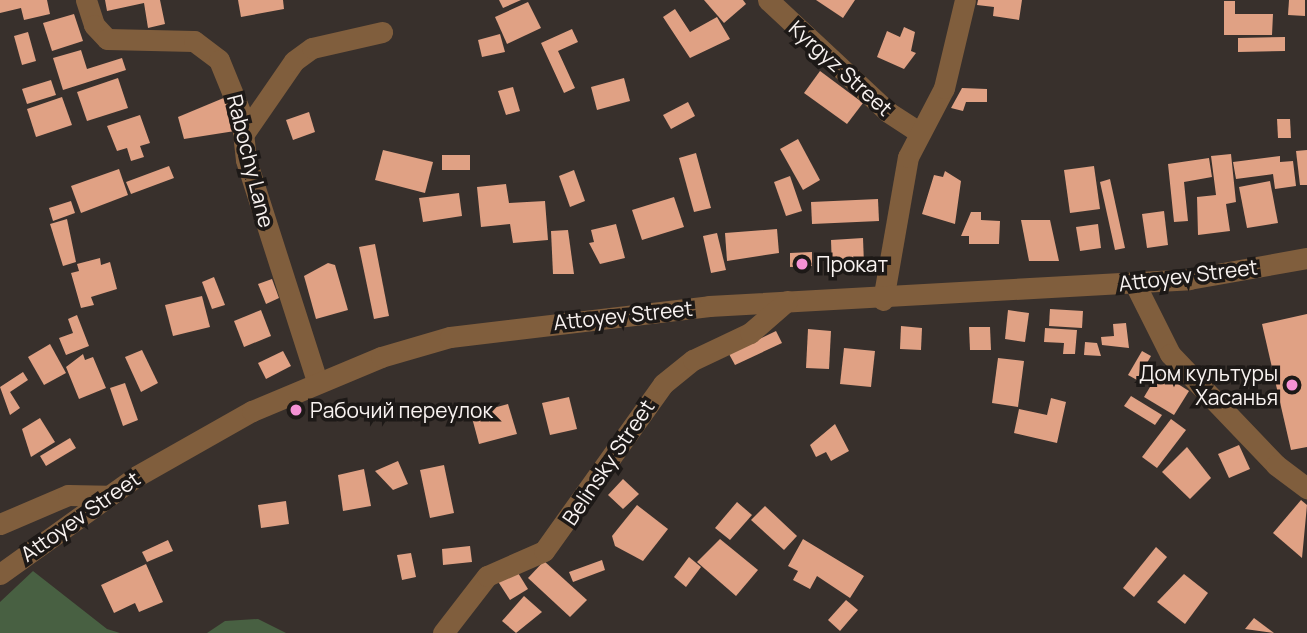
<!DOCTYPE html>
<html>
<head>
<meta charset="utf-8">
<style>
  body { margin:0 }
  #map { position:relative; width:1307px; height:633px; overflow:hidden; background:#38302c; font-family:Manrope,sans-serif }
  div>[style] { position:absolute }
  [style*='--x'] { left:calc(var(--x)*1px); top:calc(var(--y)*1px); width:calc(var(--w)*1px); rotate:calc(var(--a)*1deg) }
  .green>* { inset:0; background:#486042 }
  .building>* { inset:0; background:#e0a184 }
  .minor>* { height:21px; margin:-10.5px; padding:0 10.5px; transform-origin:10.5px; border-radius:10.5px; background:#805e3d }
  .dots>* { width:19px; height:19px; translate:-50% -50%; box-sizing:border-box; border:4px solid #1d1917; border-radius:50% }
  span { translate:-50% -50%; white-space:nowrap; text-align:center; line-height:1.15; -webkit-text-stroke:7px #1d1917; paint-order:stroke }
  .street-label { font-size:21px; color:#f9f3f1 }
  .poi-label { font-size:21px; color:#f9f3f1 }
  .left { translate:0 -50%; text-align:left }
  .right { translate:-100% -50%; text-align:right }
</style>
</head>
<body>
<div id="map">
  <div class="green">
    <div style="clip-path:polygon(33px 571px,107px 629px,120px 633px,0 633px,0 602px)"></div>
    <div style="clip-path:polygon(258px 619px,286px 633px,207px 633px,225px 621px)"></div>
  </div>
  <div class="building">
    <div style="clip-path:polygon(0 0,47px 0,50px 14px,24px 20px,21px 8px,0 13px)"></div>
    <div style="clip-path:polygon(105px 0,160px 0,165px 24px,148px 28px,144px 3px,107px 11px)"></div>
    <div style="clip-path:polygon(238px 0,283px 0,284px 9px,241px 17px)"></div>
    <div style="clip-path:polygon(499px 0,521px 0,503px 8px)"></div>
    <div style="clip-path:polygon(704px 0,743px 0,746px 4px,724px 23px)"></div>
    <div style="clip-path:polygon(816px 0,855px 0,843px 18px)"></div>
    <div style="clip-path:polygon(978px 0,1022px 0,1019px 20px,993px 16px,994px 7px,977px 5px)"></div>
    <div style="clip-path:polygon(1289px 0,1305px 0,1305px 16px,1288px 15px)"></div>
    <div style="clip-path:polygon(1224px 1px,1235px 1px,1235px 14px,1273px 14px,1272px 35px,1224px 35px)"></div>
    <div style="clip-path:polygon(528px 2px,541px 28px,507px 44px,495px 17px)"></div>
    <div style="clip-path:polygon(675px 9px,690px 32px,717px 17px,730px 39px,690px 58px,663px 17px)"></div>
    <div style="clip-path:polygon(74px 14px,83px 41px,52px 51px,43px 23px)"></div>
    <div style="clip-path:polygon(904px 27px,915px 32px,911px 51px,916px 53px,904px 69px,877px 57px,887px 31px,900px 37px)"></div>
    <div style="clip-path:polygon(572px 29px,578px 42px,558px 51px,575px 88px,564px 93px,541px 43px)"></div>
    <div style="clip-path:polygon(28px 32px,36px 61px,22px 65px,14px 36px)"></div>
    <div style="clip-path:polygon(500px 34px,505px 52px,482px 57px,478px 40px)"></div>
    <div style="clip-path:polygon(1285px 37px,1285px 51px,1238px 52px,1238px 38px)"></div>
    <div style="clip-path:polygon(81px 50px,87px 69px,122px 58px,126px 70px,63px 90px,53px 58px)"></div>
    <div style="clip-path:polygon(820px 71px,863px 103px,847px 124px,804px 93px)"></div>
    <div style="clip-path:polygon(118px 78px,128px 108px,87px 121px,77px 92px)"></div>
    <div style="clip-path:polygon(624px 78px,630px 101px,597px 110px,591px 87px)"></div>
    <div style="clip-path:polygon(51px 80px,56px 95px,27px 104px,22px 89px)"></div>
    <div style="clip-path:polygon(513px 87px,520px 111px,506px 115px,498px 91px)"></div>
    <div style="clip-path:polygon(962px 88px,987px 89px,987px 102px,966px 102px,963px 111px,951px 108px)"></div>
    <div style="clip-path:polygon(62px 97px,72px 125px,36px 137px,27px 109px)"></div>
    <div style="clip-path:polygon(226px 97px,235px 131px,184px 139px,178px 117px)"></div>
    <div style="clip-path:polygon(688px 102px,695px 116px,671px 129px,663px 115px)"></div>
    <div style="clip-path:polygon(309px 112px,315px 132px,293px 140px,286px 120px)"></div>
    <div style="clip-path:polygon(140px 115px,150px 143px,140px 146px,144px 157px,131px 161px,127px 148px,117px 151px,107px 126px)"></div>
    <div style="clip-path:polygon(1277px 119px,1290px 119px,1291px 138px,1278px 138px)"></div>
    <div style="clip-path:polygon(798px 139px,820px 180px,803px 190px,780px 149px)"></div>
    <div style="clip-path:polygon(383px 150px,433px 162px,425px 193px,375px 180px)"></div>
    <div style="clip-path:polygon(1307px 150px,1307px 185px,1300px 185px,1296px 151px)"></div>
    <div style="clip-path:polygon(696px 153px,711px 208px,694px 212px,679px 158px)"></div>
    <div style="clip-path:polygon(1231px 154px,1236px 202px,1226px 204px,1230px 231px,1198px 235px,1197px 197px,1216px 195px,1211px 156px)"></div>
    <div style="clip-path:polygon(442px 155px,470px 155px,470px 170px,442px 170px)"></div>
    <div style="clip-path:polygon(1280px 156px,1280px 162px,1293px 161px,1296px 186px,1275px 189px,1273px 174px,1236px 179px,1233px 162px)"></div>
    <div style="clip-path:polygon(1209px 158px,1212px 177px,1184px 182px,1188px 221px,1174px 222px,1168px 164px)"></div>
    <div style="clip-path:polygon(169px 166px,174px 178px,131px 194px,126px 182px)"></div>
    <div style="clip-path:polygon(1094px 166px,1100px 209px,1070px 213px,1064px 170px)"></div>
    <div style="clip-path:polygon(119px 169px,128px 195px,81px 213px,71px 186px)"></div>
    <div style="clip-path:polygon(574px 170px,585px 201px,570px 207px,559px 176px)"></div>
    <div style="clip-path:polygon(945px 171px,961px 181px,955px 224px,922px 214px,934px 175px,943px 177px)"></div>
    <div style="clip-path:polygon(790px 176px,802px 211px,786px 216px,774px 182px)"></div>
    <div style="clip-path:polygon(1110px 179px,1125px 248px,1115px 250px,1100px 182px)"></div>
    <div style="clip-path:polygon(1270px 181px,1278px 223px,1247px 228px,1239px 187px)"></div>
    <div style="clip-path:polygon(506px 184px,509px 203px,545px 201px,548px 240px,513px 243px,510px 224px,481px 227px,477px 187px)"></div>
    <div style="clip-path:polygon(459px 193px,462px 216px,423px 222px,419px 198px)"></div>
    <div style="clip-path:polygon(674px 197px,684px 227px,642px 240px,632px 210px)"></div>
    <div style="clip-path:polygon(878px 199px,879px 221px,812px 224px,811px 202px)"></div>
    <div style="clip-path:polygon(71px 201px,75px 213px,53px 221px,49px 208px)"></div>
    <div style="clip-path:polygon(1164px 211px,1168px 245px,1147px 248px,1142px 214px)"></div>
    <div style="clip-path:polygon(971px 212px,981px 212px,981px 220px,1000px 221px,999px 244px,969px 244px,969px 236px,961px 236px)"></div>
    <div style="clip-path:polygon(67px 219px,76px 262px,63px 266px,50px 224px)"></div>
    <div style="clip-path:polygon(1021px 220px,1050px 220px,1059px 261px,1029px 261px)"></div>
    <div style="clip-path:polygon(616px 224px,625px 258px,600px 264px,589px 243px,594px 242px,591px 230px)"></div>
    <div style="clip-path:polygon(1098px 224px,1101px 248px,1080px 251px,1076px 227px)"></div>
    <div style="clip-path:polygon(777px 229px,779px 253px,727px 261px,725px 233px)"></div>
    <div style="clip-path:polygon(568px 230px,574px 274px,553px 274px,551px 231px)"></div>
    <div style="clip-path:polygon(717px 233px,726px 270px,711px 273px,703px 236px)"></div>
    <div style="clip-path:polygon(863px 238px,864px 264px,832px 266px,831px 240px)"></div>
    <div style="clip-path:polygon(375px 244px,389px 316px,374px 319px,359px 247px)"></div>
    <div style="clip-path:polygon(812px 252px,812px 266px,790px 267px,790px 253px)"></div>
    <div style="clip-path:polygon(100px 258px,101px 265px,110px 262px,117px 289px,91px 297px,94px 305px,81px 308px,71px 273px,79px 271px,77px 264px)"></div>
    <div style="clip-path:polygon(328px 263px,335px 265px,348px 310px,316px 319px,304px 276px)"></div>
    <div style="clip-path:polygon(214px 277px,225px 305px,212px 309px,202px 282px)"></div>
    <div style="clip-path:polygon(272px 279px,279px 298px,266px 304px,258px 284px)"></div>
    <div style="clip-path:polygon(202px 296px,210px 327px,173px 336px,165px 305px)"></div>
    <div style="clip-path:polygon(1050px 309px,1083px 311px,1082px 328px,1049px 326px)"></div>
    <div style="clip-path:polygon(261px 310px,271px 336px,244px 347px,234px 321px)"></div>
    <div style="clip-path:polygon(1008px 310px,1029px 313px,1025px 342px,1005px 339px)"></div>
    <div style="clip-path:polygon(1307px 314px,1307px 447px,1291px 450px,1262px 324px)"></div>
    <div style="clip-path:polygon(77px 315px,89px 346px,66px 355px,59px 338px,73px 333px,68px 319px)"></div>
    <div style="clip-path:polygon(1126px 323px,1129px 348px,1102px 345px,1101px 337px,1114px 336px,1113px 324px)"></div>
    <div style="clip-path:polygon(901px 326px,922px 328px,921px 350px,900px 349px)"></div>
    <div style="clip-path:polygon(969px 327px,990px 327px,991px 350px,970px 350px)"></div>
    <div style="clip-path:polygon(1045px 328px,1077px 330px,1075px 354px,1063px 354px,1064px 343px,1044px 342px)"></div>
    <div style="clip-path:polygon(808px 329px,831px 331px,829px 369px,806px 368px)"></div>
    <div style="clip-path:polygon(776px 331px,782px 343px,735px 365px,729px 354px)"></div>
    <div style="clip-path:polygon(1085px 342px,1097px 343px,1101px 356px,1084px 355px)"></div>
    <div style="clip-path:polygon(50px 344px,66px 373px,44px 385px,28px 357px)"></div>
    <div style="clip-path:polygon(844px 348px,875px 351px,871px 387px,840px 384px)"></div>
    <div style="clip-path:polygon(142px 350px,158px 383px,141px 392px,125px 357px)"></div>
    <div style="clip-path:polygon(283px 351px,291px 366px,266px 379px,258px 363px)"></div>
    <div style="clip-path:polygon(1142px 351px,1151px 356px,1137px 380px,1128px 375px)"></div>
    <div style="clip-path:polygon(83px 354px,85px 360px,93px 357px,106px 388px,79px 399px,66px 367px)"></div>
    <div style="clip-path:polygon(998px 358px,1024px 361px,1018px 407px,992px 403px)"></div>
    <div style="clip-path:polygon(23px 372px,28px 380px,10px 392px,20px 408px,10px 415px,0 387px)"></div>
    <div style="clip-path:polygon(1159px 372px,1189px 391px,1174px 415px,1144px 397px)"></div>
    <div style="clip-path:polygon(125px 383px,138px 420px,123px 426px,110px 388px)"></div>
    <div style="clip-path:polygon(1131px 396px,1162px 415px,1155px 425px,1124px 406px)"></div>
    <div style="clip-path:polygon(569px 397px,577px 429px,550px 435px,542px 403px)"></div>
    <div style="clip-path:polygon(1051px 398px,1066px 402px,1057px 443px,1014px 433px,1019px 409px,1047px 415px)"></div>
    <div style="clip-path:polygon(508px 404px,517px 434px,479px 444px,471px 414px)"></div>
    <div style="clip-path:polygon(40px 418px,55px 442px,31px 457px,22px 429px)"></div>
    <div style="clip-path:polygon(1171px 419px,1186px 430px,1157px 468px,1142px 457px)"></div>
    <div style="clip-path:polygon(835px 424px,849px 451px,831px 461px,826px 452px,816px 457px,810px 445px)"></div>
    <div style="clip-path:polygon(70px 438px,76px 448px,46px 466px,40px 456px)"></div>
    <div style="clip-path:polygon(1239px 445px,1250px 469px,1229px 478px,1218px 454px)"></div>
    <div style="clip-path:polygon(1187px 447px,1211px 478px,1190px 499px,1162px 472px)"></div>
    <div style="clip-path:polygon(398px 461px,408px 484px,393px 490px,375px 471px)"></div>
    <div style="clip-path:polygon(444px 465px,454px 513px,430px 518px,420px 470px)"></div>
    <div style="clip-path:polygon(364px 469px,371px 506px,343px 511px,338px 475px)"></div>
    <div style="clip-path:polygon(623px 479px,639px 494px,623px 509px,608px 495px)"></div>
    <div style="clip-path:polygon(1301px 500px,1307px 505px,1302px 558px,1273px 533px)"></div>
    <div style="clip-path:polygon(286px 501px,289px 524px,261px 528px,258px 505px)"></div>
    <div style="clip-path:polygon(737px 502px,752px 515px,730px 540px,715px 528px)"></div>
    <div style="clip-path:polygon(637px 505px,668px 529px,643px 561px,615px 546px,612px 536px)"></div>
    <div style="clip-path:polygon(765px 506px,797px 536px,784px 550px,751px 520px)"></div>
    <div style="clip-path:polygon(720px 539px,758px 570px,736px 596px,697px 562px)"></div>
    <div style="clip-path:polygon(803px 539px,864px 576px,850px 598px,817px 576px,810px 589px,793px 580px,798px 571px,788px 566px)"></div>
    <div style="clip-path:polygon(168px 540px,173px 551px,147px 562px,142px 552px)"></div>
    <div style="clip-path:polygon(470px 546px,472px 562px,443px 565px,442px 549px)"></div>
    <div style="clip-path:polygon(1156px 547px,1167px 557px,1134px 597px,1123px 588px)"></div>
    <div style="clip-path:polygon(411px 553px,416px 577px,402px 580px,397px 555px)"></div>
    <div style="clip-path:polygon(689px 557px,701px 567px,686px 587px,674px 577px)"></div>
    <div style="clip-path:polygon(602px 560px,605px 570px,573px 582px,569px 572px)"></div>
    <div style="clip-path:polygon(544px 561px,587px 600px,570px 617px,528px 578px)"></div>
    <div style="clip-path:polygon(146px 564px,163px 602px,139px 612px,135px 603px,114px 613px,101px 585px)"></div>
    <div style="clip-path:polygon(515px 568px,528px 589px,510px 600px,497px 580px)"></div>
    <div style="clip-path:polygon(1184px 574px,1208px 593px,1185px 624px,1157px 602px)"></div>
    <div style="clip-path:polygon(524px 596px,542px 612px,516px 633px,502px 621px)"></div>
    <div style="clip-path:polygon(846px 600px,858px 610px,840px 631px,828px 620px)"></div>
    <div style="clip-path:polygon(1254px 618px,1274px 633px,1245px 629px)"></div>
  </div>
  <div class="minor">
    <div style="--x:86;--y:0;--w:26;--a:72"></div>
    <div style="--x:94;--y:25;--w:19;--a:47"></div>
    <div style="--x:107;--y:39;--w:87;--a:1.3"></div>
    <div style="--x:194;--y:41;--w:31;--a:37"></div>
    <div style="--x:219;--y:60;--w:58;--a:67.8"></div>
    <div style="--x:241;--y:114;--w:46;--a:83.8"></div>
    <div style="--x:246;--y:160;--w:232;--a:72.2"></div>
    <div style="--x:768;--y:0;--w:164;--a:43"></div>
    <div style="--x:888;--y:112;--w:37;--a:33"></div>
    <div style="--x:245;--y:132;--w:86;--a:-55.4"></div>
    <div style="--x:294;--y:61;--w:22;--a:-36"></div>
    <div style="--x:312;--y:48;--w:72;--a:-12.9"></div>
    <div style="--x:1135;--y:284;--w:78;--a:63.4"></div>
    <div style="--x:1170;--y:354;--w:153;--a:46.3"></div>
    <div style="--x:1276;--y:465;--w:39;--a:37"></div>
    <div style="--x:883;--y:300;--w:145;--a:-80.1"></div>
    <div style="--x:908;--y:157;--w:78;--a:-62.4"></div>
    <div style="--x:944;--y:88;--w:90;--a:-76.6"></div>
    <div style="--x:0;--y:524;--w:74;--a:-23.1"></div>
    <div style="--x:68;--y:495;--w:39;--a:1"></div>
    <div style="--x:0;--y:574;--w:168;--a:-35.6"></div>
    <div style="--x:137;--y:476;--w:132;--a:-29.5"></div>
    <div style="--x:252;--y:411;--w:140;--a:-22.7"></div>
    <div style="--x:381;--y:357;--w:72;--a:-16.2"></div>
    <div style="--x:450;--y:337;--w:261;--a:-6.8"></div>
    <div style="--x:709;--y:306;--w:481;--a:-3.2"></div>
    <div style="--x:1189;--y:279;--w:120;--a:-10.1"></div>
    <div style="--x:443;--y:633;--w:72;--a:-52.3"></div>
    <div style="--x:487;--y:576;--w:62;--a:-23.7"></div>
    <div style="--x:544;--y:551;--w:205;--a:-54.5"></div>
    <div style="--x:663;--y:384;--w:38;--a:-39"></div>
    <div style="--x:693;--y:360;--w:63;--a:-25.3"></div>
    <div style="--x:750;--y:333;--w:49;--a:-40.9"></div>
  </div>
  <div class="dots">
    <div style="left:802px;top:264px;background:#f491d4"></div>
    <div style="left:1292px;top:385px;background:#f491d4"></div>
    <div style="left:296px;top:410px;background:#f491d4"></div>
  </div>
  <div class="street-label">
    <span style="left:841px;top:68px;rotate:42deg">Kyrgyz Street</span>
    <span style="left:251px;top:161px;rotate:76deg">Rabochy Lane</span>
    <span style="left:1188px;top:275px;rotate:-7deg">Attoyev Street</span>
    <span style="left:623px;top:315px;rotate:-6deg">Attoyev Street</span>
    <span style="left:608px;top:462px;rotate:-56deg">Belinsky Street</span>
    <span style="left:80px;top:516px;rotate:-35deg">Attoyev Street</span>
  </div>
  <div class="poi-label">
    <span class="left" style="left:816px;top:264px">Прокат</span>
    <span class="right" style="left:1278px;top:385px">Дом культуры<br>Хасанья</span>
    <span class="left" style="left:310px;top:410px">Рабочий переулок</span>
  </div>
</div>
</body>
</html>
